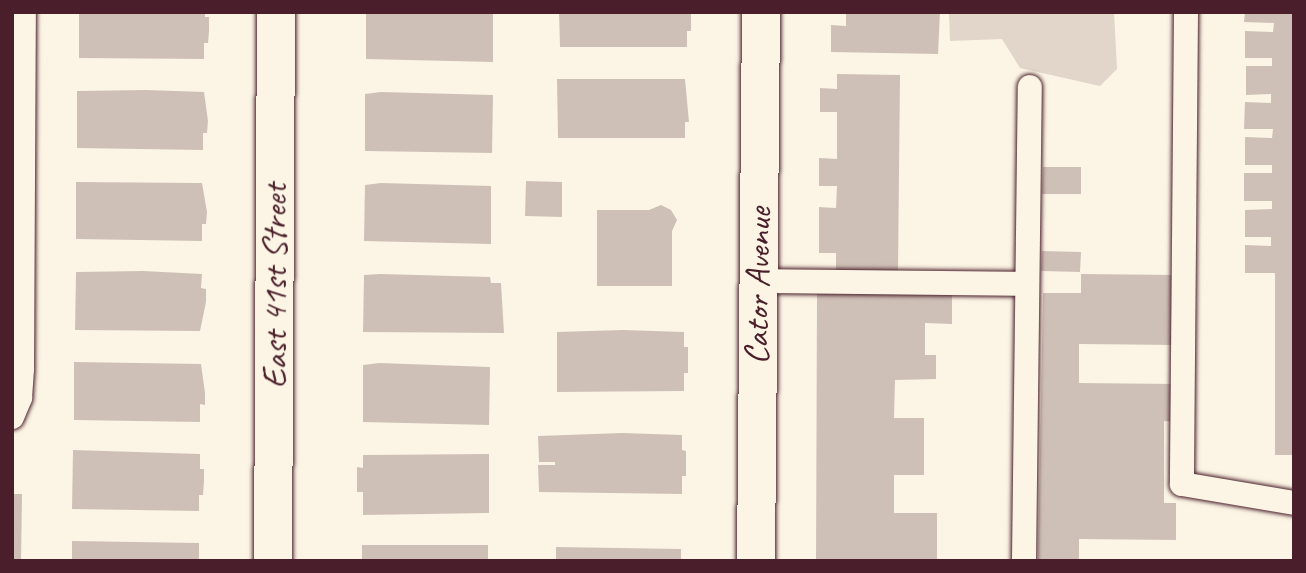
<!DOCTYPE html>
<html>
<head>
<meta charset="utf-8">
<style>
  body { margin:0 }
  #map { position:relative; width:1306px; height:573px; overflow:hidden; background:#fcf5e5; font-family:Caveat,sans-serif }
  div>[style] { position:absolute }
  [style*='--x'] { left:calc(var(--x)*1px); top:calc(var(--y)*1px); width:calc(var(--w)*1px); rotate:calc(var(--a)*1deg) }
  .green>* { inset:0; background:#e2d5ca }
  .building>* { inset:0; background:#cfc0b7 }
  .roads { filter:drop-shadow(0 0 2px #4a1f2b) drop-shadow(0 0 2px #4a1f2b) }
  .service>* { height:24px; margin:-12px; padding:0 12px; transform-origin:12px; border-radius:12px; background:#fcf5e5 }
  .minor>* { height:38px; margin:-19px; padding:0 19px; transform-origin:19px; border-radius:19px; background:#fcf5e5 }
  span { translate:-50% -50%; white-space:nowrap; text-align:center; line-height:1.15; -webkit-text-stroke:5px #fcf5e5; paint-order:stroke }
  .street-label { font-size:35px; color:#4a1f2b }
  .frame { position:absolute; inset:0; border:14px solid #4a1f2b; pointer-events:none }
</style>
</head>
<body>
<div id="map">
  <div class="green">
    <div style="clip-path:polygon(949px 12px,1114px 12px,1117px 69px,1100px 86px,1020px 68px,1002px 39px,950px 41px)"></div>
  </div>
  <div class="building">
    <div style="clip-path:polygon(79px 12px,205px 12px,205px 17px,209px 17px,209px 31px,208px 43px,204px 43px,204px 59px,79px 58px)"></div>
    <div style="clip-path:polygon(366px 12px,493px 12px,493px 62px,366px 59px)"></div>
    <div style="clip-path:polygon(559px 12px,691px 12px,691px 31px,687px 31px,687px 47px,560px 47px)"></div>
    <div style="clip-path:polygon(846px 12px,940px 12px,938px 54px,831px 52px,831px 25px,846px 26px)"></div>
    <div style="clip-path:polygon(1245px 12px,1294px 12px,1294px 455px,1275px 455px,1275px 273px,1245px 273px,1245px 245px,1271px 246px,1271px 237px,1245px 237px,1245px 210px,1272px 209px,1272px 201px,1244px 201px,1244px 173px,1272px 173px,1272px 165px,1245px 165px,1245px 137px,1272px 138px,1273px 129px,1244px 129px,1245px 102px,1271px 103px,1271px 94px,1246px 95px,1246px 66px,1272px 66px,1272px 58px,1245px 58px,1245px 31px,1273px 32px,1274px 23px,1244px 22px)"></div>
    <div style="clip-path:polygon(837px 74px,900px 75px,898px 272px,836px 272px,836px 253px,819px 253px,819px 207px,836px 208px,837px 186px,819px 186px,819px 158px,837px 159px,837px 112px,820px 112px,820px 88px,837px 89px)"></div>
    <div style="clip-path:polygon(557px 79px,685px 79px,689px 122px,685px 122px,685px 138px,558px 138px)"></div>
    <div style="clip-path:polygon(146px 90px,204px 92px,208px 121px,207px 133px,203px 133px,203px 150px,77px 148px,77px 91px)"></div>
    <div style="clip-path:polygon(381px 92px,493px 95px,492px 153px,365px 151px,365px 94px)"></div>
    <div style="clip-path:polygon(1043px 167px,1081px 167px,1081px 194px,1042px 194px)"></div>
    <div style="clip-path:polygon(526px 181px,562px 182px,562px 217px,525px 216px)"></div>
    <div style="clip-path:polygon(76px 182px,202px 183px,207px 212px,206px 224px,202px 224px,202px 241px,76px 239px)"></div>
    <div style="clip-path:polygon(381px 183px,491px 186px,491px 244px,364px 241px,365px 185px)"></div>
    <div style="clip-path:polygon(661px 205px,671px 210px,677px 220px,672px 231px,672px 286px,597px 286px,597px 210px,649px 210px)"></div>
    <div style="clip-path:polygon(1042px 251px,1081px 252px,1080px 272px,1041px 271px)"></div>
    <div style="clip-path:polygon(143px 271px,202px 274px,201px 288px,206px 289px,206px 302px,200px 331px,75px 330px,76px 272px)"></div>
    <div style="clip-path:polygon(380px 274px,490px 277px,491px 283px,501px 283px,504px 333px,363px 332px,364px 275px)"></div>
    <div style="clip-path:polygon(1081px 274px,1176px 275px,1176px 345px,1079px 344px,1079px 383px,1177px 384px,1177px 422px,1164px 421px,1164px 503px,1176px 503px,1176px 540px,1079px 539px,1079px 561px,1038px 561px,1043px 293px,1081px 293px)"></div>
    <div style="clip-path:polygon(817px 291px,952px 292px,952px 324px,925px 323px,925px 355px,936px 355px,936px 379px,895px 380px,894px 418px,924px 418px,924px 475px,894px 475px,894px 513px,937px 513px,937px 561px,816px 561px)"></div>
    <div style="clip-path:polygon(623px 330px,684px 332px,684px 347px,688px 347px,688px 373px,684px 373px,684px 391px,557px 392px,557px 332px)"></div>
    <div style="clip-path:polygon(74px 362px,201px 364px,205px 393px,205px 405px,200px 404px,200px 422px,74px 420px)"></div>
    <div style="clip-path:polygon(379px 363px,490px 367px,489px 425px,363px 422px,363px 365px)"></div>
    <div style="clip-path:polygon(622px 433px,682px 435px,682px 450px,686px 451px,686px 476px,682px 476px,682px 494px,539px 492px,538px 465px,555px 465px,555px 462px,539px 462px,538px 436px)"></div>
    <div style="clip-path:polygon(73px 450px,200px 454px,200px 469px,204px 469px,204px 481px,203px 495px,199px 495px,199px 511px,72px 509px)"></div>
    <div style="clip-path:polygon(489px 454px,489px 513px,363px 515px,363px 492px,357px 492px,357px 467px,363px 468px,363px 455px)"></div>
    <div style="clip-path:polygon(12px 494px,22px 494px,21px 561px,12px 561px)"></div>
    <div style="clip-path:polygon(72px 541px,199px 543px,199px 561px,72px 561px)"></div>
    <div style="clip-path:polygon(362px 545px,488px 545px,488px 561px,362px 561px)"></div>
    <div style="clip-path:polygon(556px 547px,681px 549px,681px 561px,556px 561px)"></div>
  </div>
  <div class="roads">
    <div class="service">
      <div style="--x:1186;--y:12;--w:472;--a:90.5"></div>
      <div style="--x:1182;--y:484;--w:114;--a:9.6"></div>
      <div style="--x:758;--y:281;--w:269;--a:0.6"></div>
      <div style="--x:12;--y:417;--w:21;--a:-67"></div>
      <div style="--x:20;--y:398;--w:29;--a:-86"></div>
      <div style="--x:22;--y:369;--w:357;--a:-89.7"></div>
      <div style="--x:1024;--y:561;--w:474;--a:-89.3"></div>
    </div>
    <div class="minor">
      <div style="--x:273;--y:561;--w:549;--a:-89.69"></div>
      <div style="--x:756;--y:561;--w:549;--a:-89.48"></div>
    </div>
  </div>
  <div class="street-label">
    <span style="left:275px;top:286px;rotate:-90deg">East 41st Street</span>
    <span style="left:758px;top:286px;rotate:-89deg">Cator Avenue</span>
  </div>
  <div class="frame"></div>
</div>
</body>
</html>
